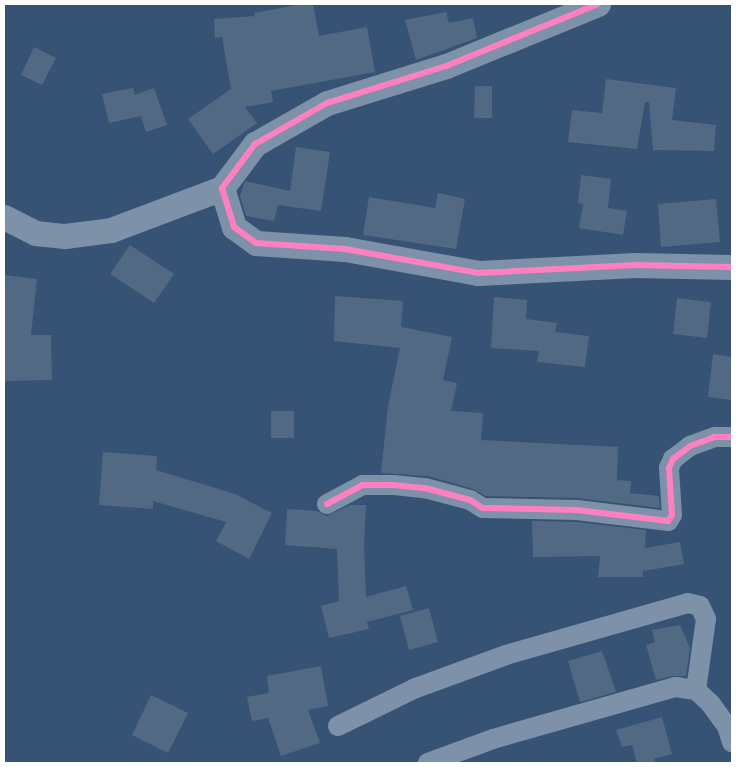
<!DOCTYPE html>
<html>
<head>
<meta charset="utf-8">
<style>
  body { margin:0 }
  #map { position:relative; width:736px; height:767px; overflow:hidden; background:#365274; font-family:Signika,sans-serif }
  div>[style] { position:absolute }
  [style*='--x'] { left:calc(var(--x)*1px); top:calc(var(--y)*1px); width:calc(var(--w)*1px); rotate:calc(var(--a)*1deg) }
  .building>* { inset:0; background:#526984 }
  .minor>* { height:20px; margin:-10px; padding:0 10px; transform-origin:10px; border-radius:10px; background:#7d92a8 }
  .tertiary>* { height:25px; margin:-12.5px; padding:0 12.5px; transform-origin:12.5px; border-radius:12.5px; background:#7d92a8 }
  .cycleway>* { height:6px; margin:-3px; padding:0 3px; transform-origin:3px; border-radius:3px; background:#ff80c0 }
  span { translate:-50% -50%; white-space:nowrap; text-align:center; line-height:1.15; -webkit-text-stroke:4px #1b4f8f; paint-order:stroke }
  .frame { position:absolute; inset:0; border:5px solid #fff; pointer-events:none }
</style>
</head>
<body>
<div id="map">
  <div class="building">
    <div style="clip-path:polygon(302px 4px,313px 4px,319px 36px,367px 27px,375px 72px,271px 91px,273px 102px,245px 107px,257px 123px,213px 154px,188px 119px,231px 89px,222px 37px,215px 38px,214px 19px,255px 16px,254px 13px)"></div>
    <div style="clip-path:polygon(446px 12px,449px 23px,473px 18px,477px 38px,416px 60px,405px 20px)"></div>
    <div style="clip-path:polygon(34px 47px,56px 58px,42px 85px,21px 75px)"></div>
    <div style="clip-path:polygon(606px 79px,676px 88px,672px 120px,716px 125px,714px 151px,653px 150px,649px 102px,645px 102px,637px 149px,568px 142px,572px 110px,602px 113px)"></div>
    <div style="clip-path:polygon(475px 86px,492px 86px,492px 118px,474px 118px)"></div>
    <div style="clip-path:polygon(133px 88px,135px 95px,154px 88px,167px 125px,146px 132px,141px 116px,109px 123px,102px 94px)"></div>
    <div style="clip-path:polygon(296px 147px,330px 152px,321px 211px,278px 205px,274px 221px,246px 216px,240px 196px,245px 181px,290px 191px)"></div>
    <div style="clip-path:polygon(581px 175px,611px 179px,608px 208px,627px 211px,623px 235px,579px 228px,583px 204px,578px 203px)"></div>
    <div style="clip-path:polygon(438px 193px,465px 199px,456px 249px,363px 235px,369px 197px,435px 208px)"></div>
    <div style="clip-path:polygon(716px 199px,720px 242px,661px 247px,658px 204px)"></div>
    <div style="clip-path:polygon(130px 245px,174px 274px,154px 303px,110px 274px)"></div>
    <div style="clip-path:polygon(4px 275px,37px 279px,31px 335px,51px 335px,52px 380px,4px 381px)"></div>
    <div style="clip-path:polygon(335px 296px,403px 301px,401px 327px,452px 337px,443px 380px,457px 383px,451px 411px,483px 413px,481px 440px,618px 447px,617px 480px,631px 481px,630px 493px,659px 496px,660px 508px,577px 498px,486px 496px,473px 489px,428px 476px,381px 473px,388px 406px,400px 348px,334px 341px)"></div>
    <div style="clip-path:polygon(494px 297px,527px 300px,526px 319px,557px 323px,555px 332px,589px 336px,585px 367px,537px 362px,539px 351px,491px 348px)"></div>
    <div style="clip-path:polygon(677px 298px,711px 302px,707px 338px,673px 334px)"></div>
    <div style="clip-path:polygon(713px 354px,732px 357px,732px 400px,708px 397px)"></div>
    <div style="clip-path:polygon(271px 411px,294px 411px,294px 438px,271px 438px)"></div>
    <div style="clip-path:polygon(103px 452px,157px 456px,156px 470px,235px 494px,272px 513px,249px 559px,216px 541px,226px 522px,153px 501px,153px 509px,99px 505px)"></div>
    <div style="clip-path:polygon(350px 505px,366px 505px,364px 545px,366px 597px,406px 586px,413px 610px,367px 622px,369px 629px,329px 638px,321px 606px,339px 601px,337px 549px,285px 545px,287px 509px,317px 511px,327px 516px)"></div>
    <div style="clip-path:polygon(532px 521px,576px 522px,646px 530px,645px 548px,680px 542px,684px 564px,643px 571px,643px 577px,598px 577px,600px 556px,533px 557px)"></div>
    <div style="clip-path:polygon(429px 608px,438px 642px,409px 650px,400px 616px)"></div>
    <div style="clip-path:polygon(680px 625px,690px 648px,686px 676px,673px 676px,656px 680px,646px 645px,655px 642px,652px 630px)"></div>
    <div style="clip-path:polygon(602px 651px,616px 692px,580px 702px,568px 661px)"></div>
    <div style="clip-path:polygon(321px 666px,328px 706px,308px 710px,320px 743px,281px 756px,268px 718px,252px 721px,247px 697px,269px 693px,267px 676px)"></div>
    <div style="clip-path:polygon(151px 695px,188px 713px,168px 753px,132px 735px)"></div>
    <div style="clip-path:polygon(662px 717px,672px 754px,654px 759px,655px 763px,637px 763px,632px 745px,622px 747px,616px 730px)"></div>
  </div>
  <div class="minor">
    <div style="--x:327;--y:504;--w:40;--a:-28"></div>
    <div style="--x:362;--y:485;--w:32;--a:0"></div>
    <div style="--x:394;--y:485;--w:31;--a:6"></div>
    <div style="--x:425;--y:488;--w:47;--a:14.9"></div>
    <div style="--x:470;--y:500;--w:15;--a:32"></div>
    <div style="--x:483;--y:508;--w:94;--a:1.2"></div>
    <div style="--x:577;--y:510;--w:92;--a:6.9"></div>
    <div style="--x:668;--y:521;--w:7;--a:-56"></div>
    <div style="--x:672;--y:515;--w:47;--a:-93.7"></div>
    <div style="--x:669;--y:468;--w:10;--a:-66"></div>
    <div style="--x:673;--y:459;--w:21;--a:-37"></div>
    <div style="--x:690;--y:446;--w:27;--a:-20"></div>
    <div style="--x:715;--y:437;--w:17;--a:0"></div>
    <div style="--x:338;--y:726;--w:87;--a:-26"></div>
    <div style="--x:416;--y:688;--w:96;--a:-20.1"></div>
    <div style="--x:506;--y:655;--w:189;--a:-15.9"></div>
    <div style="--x:688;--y:603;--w:12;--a:14"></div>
    <div style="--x:700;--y:606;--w:14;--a:65"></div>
    <div style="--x:706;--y:619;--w:72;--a:98"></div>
    <div style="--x:428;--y:763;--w:69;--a:-20.3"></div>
    <div style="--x:493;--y:739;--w:190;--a:-15.9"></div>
    <div style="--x:676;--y:687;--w:20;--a:9"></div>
    <div style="--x:696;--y:690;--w:19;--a:43"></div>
    <div style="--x:710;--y:703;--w:29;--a:54"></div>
    <div style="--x:727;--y:726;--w:17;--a:73"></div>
  </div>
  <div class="tertiary">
    <div style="--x:598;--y:4;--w:164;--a:157.8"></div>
    <div style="--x:446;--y:66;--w:125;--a:162.7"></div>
    <div style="--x:327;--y:103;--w:83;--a:150.3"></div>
    <div style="--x:255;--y:144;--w:55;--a:126.9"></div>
    <div style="--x:222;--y:188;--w:41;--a:72.9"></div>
    <div style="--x:234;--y:227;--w:27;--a:36"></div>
    <div style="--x:256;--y:243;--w:89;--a:3.9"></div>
    <div style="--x:345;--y:249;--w:135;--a:10.2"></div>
    <div style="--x:478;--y:273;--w:157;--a:-2.9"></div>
    <div style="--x:635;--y:265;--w:97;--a:1.2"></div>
    <div style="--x:4;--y:217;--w:35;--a:27"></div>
    <div style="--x:35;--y:233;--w:30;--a:6"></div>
    <div style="--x:65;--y:236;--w:46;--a:-7.4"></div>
    <div style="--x:111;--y:230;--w:119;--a:-20.7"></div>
  </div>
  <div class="cycleway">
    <div style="--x:598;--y:4;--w:164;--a:157.8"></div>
    <div style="--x:446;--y:66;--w:125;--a:162.7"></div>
    <div style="--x:327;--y:103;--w:83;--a:150.3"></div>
    <div style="--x:255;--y:144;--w:55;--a:126.9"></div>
    <div style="--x:222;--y:188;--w:41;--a:72.9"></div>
    <div style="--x:234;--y:227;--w:27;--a:36"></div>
    <div style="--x:256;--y:243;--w:89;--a:3.9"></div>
    <div style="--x:345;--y:249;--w:135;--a:10.2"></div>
    <div style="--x:478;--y:273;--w:157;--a:-2.9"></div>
    <div style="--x:635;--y:265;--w:97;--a:1.2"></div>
    <div style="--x:327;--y:504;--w:40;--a:-28"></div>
    <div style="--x:362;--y:485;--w:32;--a:0"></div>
    <div style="--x:394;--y:485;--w:31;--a:6"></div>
    <div style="--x:425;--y:488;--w:47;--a:14.9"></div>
    <div style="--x:470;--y:500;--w:15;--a:32"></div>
    <div style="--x:483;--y:508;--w:94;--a:1.2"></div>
    <div style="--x:577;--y:510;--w:92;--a:6.9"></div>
    <div style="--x:668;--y:521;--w:7;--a:-56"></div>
    <div style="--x:672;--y:515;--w:47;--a:-93.7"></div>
    <div style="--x:669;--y:468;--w:10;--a:-66"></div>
    <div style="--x:673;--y:459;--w:21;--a:-37"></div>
    <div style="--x:690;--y:446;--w:27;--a:-20"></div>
    <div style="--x:715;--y:437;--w:17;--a:0"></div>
  </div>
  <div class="frame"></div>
</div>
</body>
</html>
